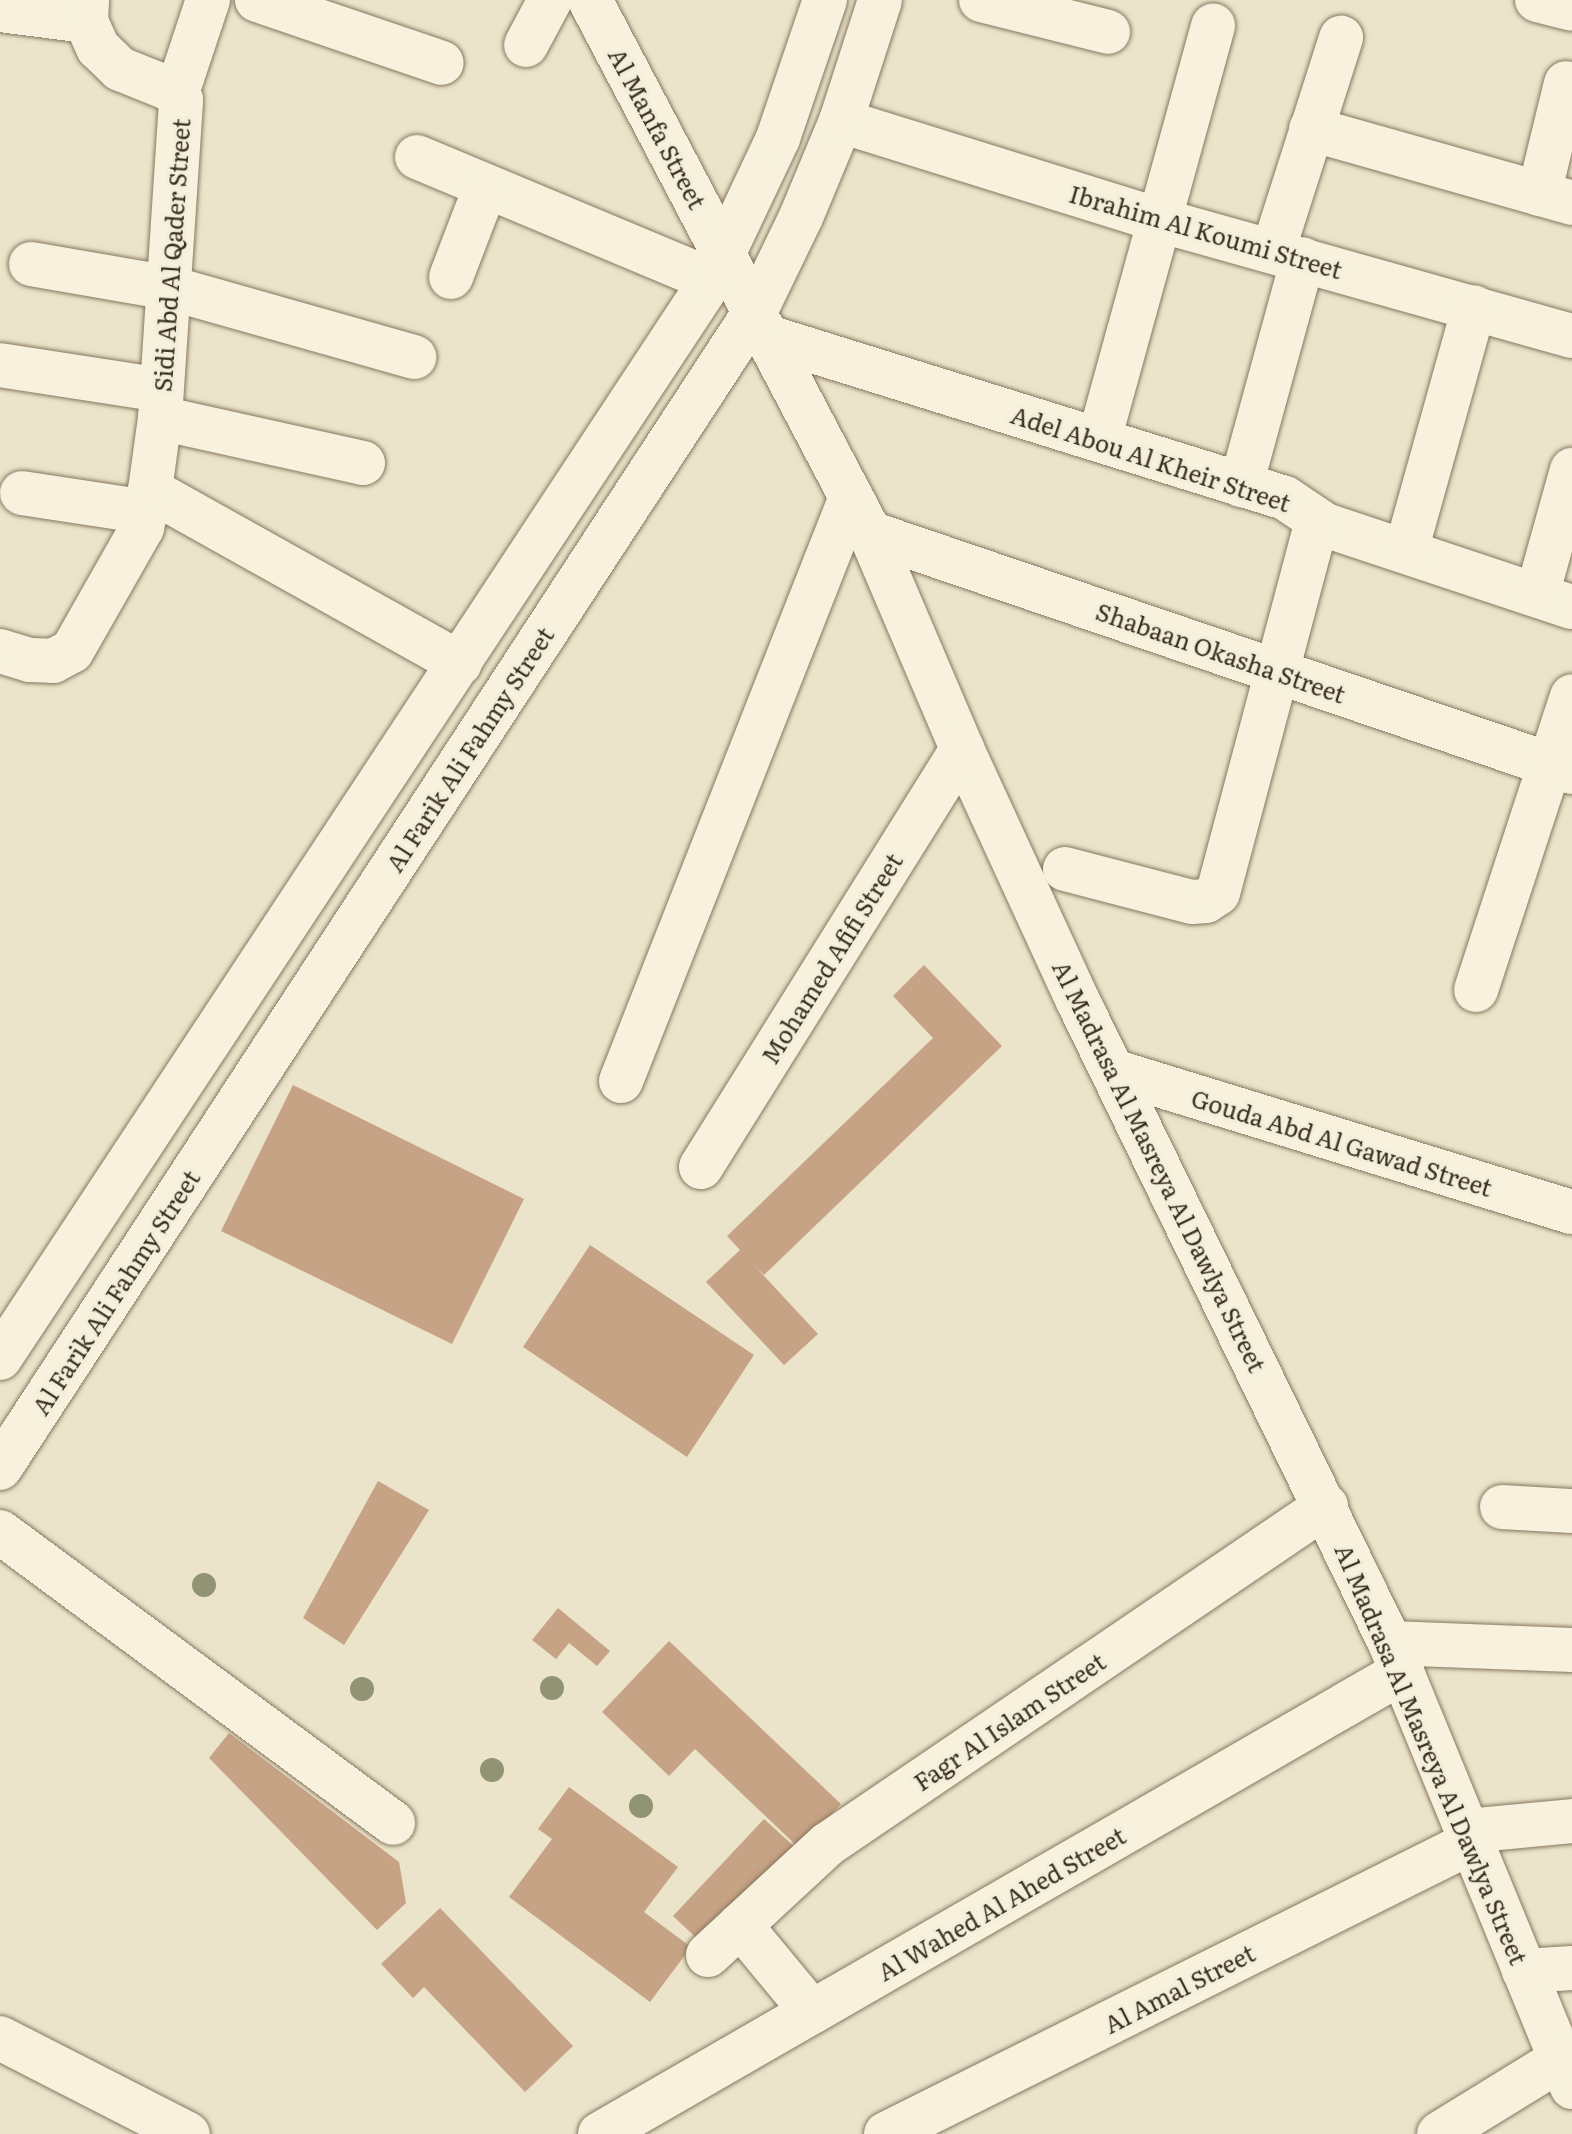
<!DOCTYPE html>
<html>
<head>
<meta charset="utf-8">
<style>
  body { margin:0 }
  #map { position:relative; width:1572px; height:2134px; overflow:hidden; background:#ebe4ca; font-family:Literata,serif }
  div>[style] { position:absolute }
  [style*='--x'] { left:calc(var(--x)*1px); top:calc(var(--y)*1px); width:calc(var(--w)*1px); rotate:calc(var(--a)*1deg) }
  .building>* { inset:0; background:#c6a384 }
  .roads { filter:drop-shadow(0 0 2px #877760) drop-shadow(0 0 2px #877760) }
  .minor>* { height:44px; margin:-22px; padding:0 22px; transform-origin:22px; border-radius:22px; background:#f7f1dd }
  .trees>* { width:24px; height:24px; margin:-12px; border-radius:50%; background:#919472 }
  span { translate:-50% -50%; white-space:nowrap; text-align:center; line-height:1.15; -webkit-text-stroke:6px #f3eed9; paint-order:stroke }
  .street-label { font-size:24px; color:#392e22 }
</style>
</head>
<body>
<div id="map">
  <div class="building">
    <div style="clip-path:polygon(924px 965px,1002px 1046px,764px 1275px,752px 1263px,818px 1334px,784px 1365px,706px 1282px,740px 1250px,727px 1236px,933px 1038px,893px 996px)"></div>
    <div style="clip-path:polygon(293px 1085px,524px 1199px,452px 1344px,221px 1231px)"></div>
    <div style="clip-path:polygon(590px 1245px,754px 1355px,687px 1457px,523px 1347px)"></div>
    <div style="clip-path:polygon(378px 1481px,429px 1510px,344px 1645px,303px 1618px)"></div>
    <div style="clip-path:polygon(558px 1608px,610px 1651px,597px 1666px,569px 1643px,556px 1659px,532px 1640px)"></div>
    <div style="clip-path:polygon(669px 1641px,841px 1804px,799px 1848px,695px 1749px,669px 1776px,602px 1712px)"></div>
    <div style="clip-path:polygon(229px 1733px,399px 1862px,406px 1903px,377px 1930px,209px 1758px)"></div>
    <div style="clip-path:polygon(569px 1787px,678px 1867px,644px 1912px,691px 1947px,650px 2002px,509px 1897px,552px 1839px,538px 1829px)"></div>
    <div style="clip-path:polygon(764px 1819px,797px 1849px,706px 1947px,673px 1916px)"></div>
    <div style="clip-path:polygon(440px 1908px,573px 2046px,525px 2092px,424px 1987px,413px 1998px,381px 1964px)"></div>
  </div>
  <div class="roads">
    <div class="minor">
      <div style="--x:257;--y:0;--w:195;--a:18.8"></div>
      <div style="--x:590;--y:0;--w:602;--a:62.29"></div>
      <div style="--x:870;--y:533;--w:235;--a:66.9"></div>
      <div style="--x:962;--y:749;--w:277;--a:65.3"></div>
      <div style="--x:1078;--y:1001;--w:714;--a:64.08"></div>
      <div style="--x:1390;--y:1643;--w:480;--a:67.7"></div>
      <div style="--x:981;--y:0;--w:131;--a:14.1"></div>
      <div style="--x:1537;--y:0;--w:36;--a:14"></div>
      <div style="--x:0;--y:10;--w:87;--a:7.3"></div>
      <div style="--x:526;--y:45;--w:51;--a:-61.9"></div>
      <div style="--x:177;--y:93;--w:98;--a:-71.6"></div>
      <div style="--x:841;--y:121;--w:333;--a:17.3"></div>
      <div style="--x:1159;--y:220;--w:429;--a:15.7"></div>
      <div style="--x:1311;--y:129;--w:271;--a:15.8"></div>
      <div style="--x:417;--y:157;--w:319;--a:22.7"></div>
      <div style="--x:1539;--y:194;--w:114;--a:-76.3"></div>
      <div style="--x:1273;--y:251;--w:224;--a:-72.3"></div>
      <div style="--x:31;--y:264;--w:141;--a:9.8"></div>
      <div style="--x:170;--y:288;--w:254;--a:15.8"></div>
      <div style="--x:451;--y:277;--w:97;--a:-69"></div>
      <div style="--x:768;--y:337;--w:541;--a:17.3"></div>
      <div style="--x:1285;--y:498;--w:48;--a:34"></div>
      <div style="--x:1325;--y:525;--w:260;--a:18.4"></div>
      <div style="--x:0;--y:365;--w:163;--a:8.8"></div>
      <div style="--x:160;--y:418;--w:208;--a:12.5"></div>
      <div style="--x:1099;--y:440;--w:430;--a:-74.6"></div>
      <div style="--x:1241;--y:485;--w:234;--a:-74.7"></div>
      <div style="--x:150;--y:490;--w:355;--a:29.2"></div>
      <div style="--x:22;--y:493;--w:126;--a:8.6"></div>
      <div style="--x:870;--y:533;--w:742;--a:18.8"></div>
      <div style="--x:1406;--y:551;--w:253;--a:-74.4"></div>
      <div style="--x:1537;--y:595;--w:130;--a:-74.4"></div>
      <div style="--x:0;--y:651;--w:31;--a:17"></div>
      <div style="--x:30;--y:660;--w:23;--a:2"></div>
      <div style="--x:53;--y:661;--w:21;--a:-28"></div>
      <div style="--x:72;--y:651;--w:142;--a:-60.4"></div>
      <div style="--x:142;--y:528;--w:39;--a:-78"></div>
      <div style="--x:150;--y:490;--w:73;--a:-82.1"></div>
      <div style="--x:160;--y:418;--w:319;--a:-86.2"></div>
      <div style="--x:181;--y:100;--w:16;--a:-135"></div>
      <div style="--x:170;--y:89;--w:54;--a:-158.2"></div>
      <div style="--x:120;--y:69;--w:30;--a:-136"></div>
      <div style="--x:98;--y:48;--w:30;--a:-114"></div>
      <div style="--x:86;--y:21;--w:21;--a:-87"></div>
      <div style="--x:1065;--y:869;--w:131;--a:14.6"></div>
      <div style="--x:1192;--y:902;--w:14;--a:-4"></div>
      <div style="--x:1206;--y:901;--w:14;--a:-34"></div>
      <div style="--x:1218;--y:893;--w:385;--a:-75.1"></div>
      <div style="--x:1476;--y:990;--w:309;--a:-71.9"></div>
      <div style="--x:1113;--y:1071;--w:480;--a:17.1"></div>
      <div style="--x:621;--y:1081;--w:628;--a:-68.5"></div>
      <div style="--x:701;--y:1167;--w:493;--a:-58"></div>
      <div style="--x:0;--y:1358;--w:1291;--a:-56.59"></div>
      <div style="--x:711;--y:280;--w:157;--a:-64.7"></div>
      <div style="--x:778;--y:138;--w:146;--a:-71.2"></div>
      <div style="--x:0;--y:1468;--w:1383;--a:-56.86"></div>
      <div style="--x:756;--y:310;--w:103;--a:-64.2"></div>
      <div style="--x:801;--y:217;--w:104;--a:-67.4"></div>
      <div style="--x:841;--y:121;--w:127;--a:-72.1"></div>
      <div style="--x:1502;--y:1507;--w:70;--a:3.3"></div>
      <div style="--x:0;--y:1532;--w:489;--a:36.5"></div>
      <div style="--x:1390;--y:1643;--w:182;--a:2.2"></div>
      <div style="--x:1467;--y:1831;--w:105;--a:-5.4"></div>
      <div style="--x:740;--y:1925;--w:113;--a:50.4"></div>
      <div style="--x:708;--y:1955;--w:163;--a:-42.8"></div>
      <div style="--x:828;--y:1844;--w:602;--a:-34.17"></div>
      <div style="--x:1524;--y:1971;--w:48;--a:-3.6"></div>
      <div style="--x:0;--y:2038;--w:211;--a:27.1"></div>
      <div style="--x:600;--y:2134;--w:926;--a:-29.94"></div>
      <div style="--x:886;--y:2134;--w:655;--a:-26.49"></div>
      <div style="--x:1439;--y:2134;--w:143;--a:-31.6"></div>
    </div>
  </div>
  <div class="trees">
    <div style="left:204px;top:1585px"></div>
    <div style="left:552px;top:1688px"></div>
    <div style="left:362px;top:1689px"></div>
    <div style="left:492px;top:1770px"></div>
    <div style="left:641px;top:1806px"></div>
  </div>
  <div class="street-label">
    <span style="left:658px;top:128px;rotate:62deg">Al Manfa Street</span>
    <span style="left:1206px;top:231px;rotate:16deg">Ibrahim Al Koumi Street</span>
    <span style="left:171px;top:255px;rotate:-86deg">Sidi Abd Al Qader Street</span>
    <span style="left:1151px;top:458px;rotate:18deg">Adel Abou Al Kheir Street</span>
    <span style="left:1221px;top:652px;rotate:19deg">Shabaan Okasha Street</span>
    <span style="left:469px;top:749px;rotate:-57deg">Al Farik Ali Fahmy Street</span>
    <span style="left:831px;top:958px;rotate:-58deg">Mohamed Afifi Street</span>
    <span style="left:1342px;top:1142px;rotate:17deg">Gouda Abd Al Gawad Street</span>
    <span style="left:1160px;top:1166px;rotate:64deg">Al Madrasa Al Masreya Al Dawlya Street</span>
    <span style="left:115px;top:1292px;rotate:-57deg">Al Farik Ali Fahmy Street</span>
    <span style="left:1009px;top:1721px;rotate:-34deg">Fagr Al Islam Street</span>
    <span style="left:1432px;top:1754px;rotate:67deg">Al Madrasa Al Masreya Al Dawlya Street</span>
    <span style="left:1001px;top:1903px;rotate:-30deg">Al Wahed Al Ahed Street</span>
    <span style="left:1179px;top:1988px;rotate:-27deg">Al Amal Street</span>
  </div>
</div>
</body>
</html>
